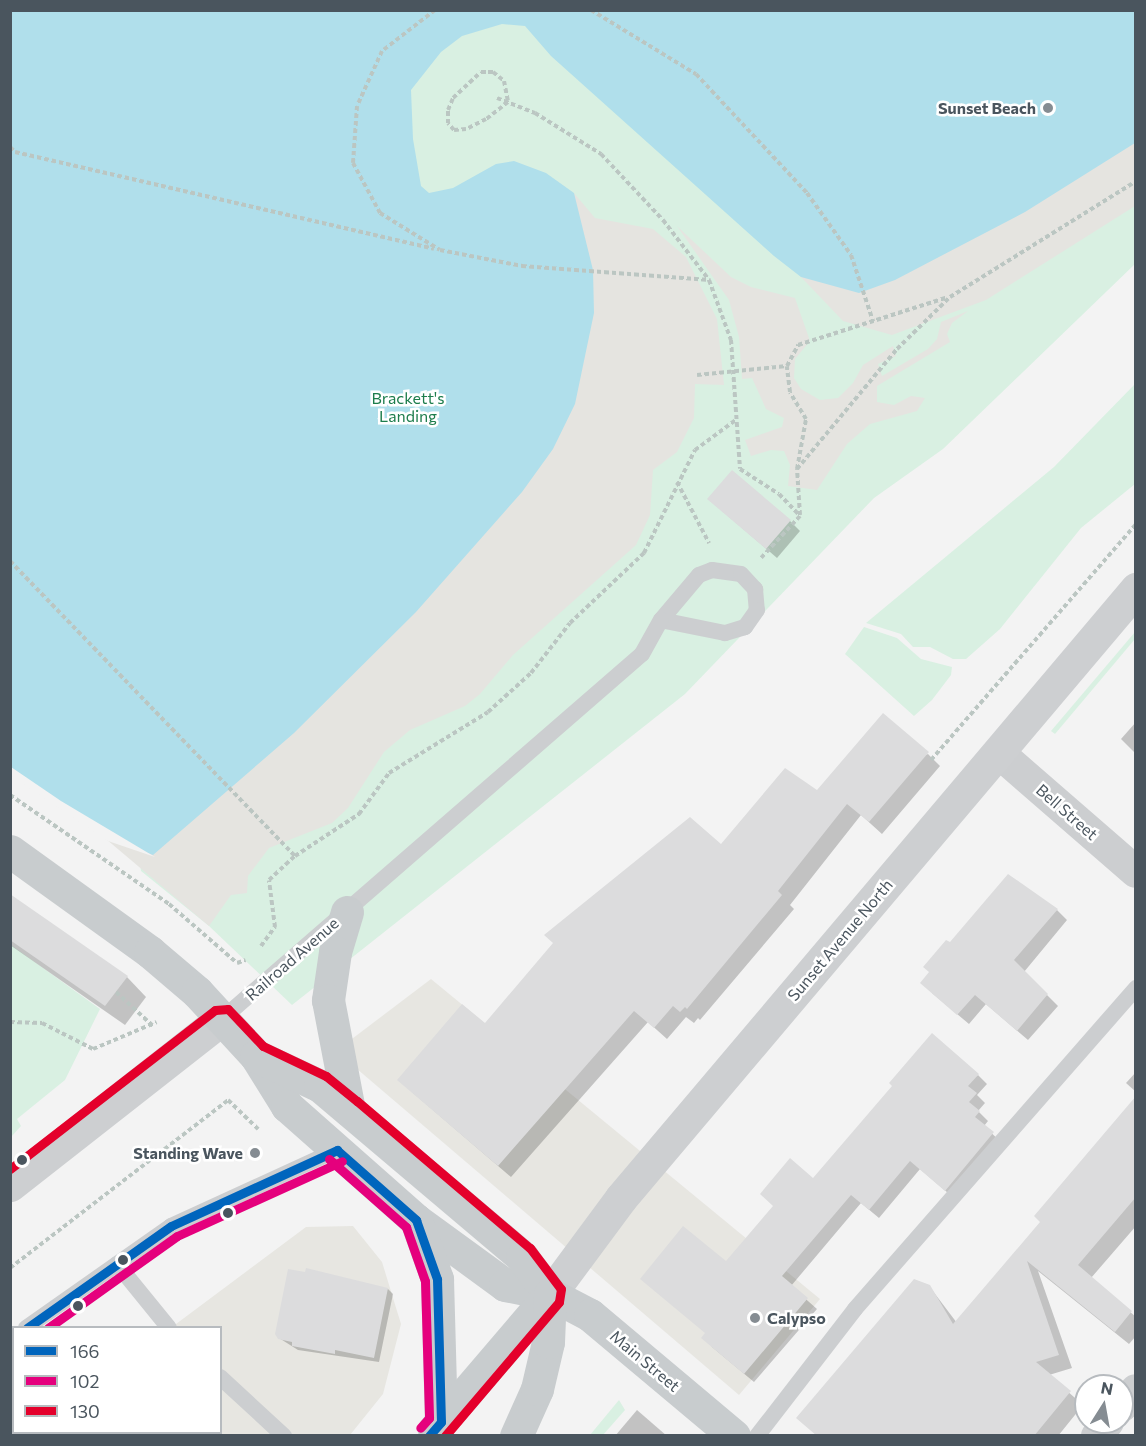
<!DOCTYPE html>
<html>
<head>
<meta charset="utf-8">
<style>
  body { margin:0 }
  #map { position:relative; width:1146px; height:1446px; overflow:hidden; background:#f3f3f3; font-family:Commissioner,sans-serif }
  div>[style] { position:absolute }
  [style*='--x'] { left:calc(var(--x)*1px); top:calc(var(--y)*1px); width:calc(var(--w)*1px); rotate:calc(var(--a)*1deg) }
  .commercial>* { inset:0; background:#e7e6e1 }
  .green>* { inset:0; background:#d9f0e2 }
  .sand>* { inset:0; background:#e5e4e0 }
  .water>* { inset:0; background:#b0dfeb }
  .pier>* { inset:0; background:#f3f3f3 }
  .shadow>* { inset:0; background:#0003 }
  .building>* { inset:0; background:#dcdcdd }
  .path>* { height:4px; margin-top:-2px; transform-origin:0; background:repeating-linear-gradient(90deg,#bbc6c2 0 4.5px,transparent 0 7.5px) }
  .lane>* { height:16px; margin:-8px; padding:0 8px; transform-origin:8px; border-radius:8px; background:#ccced0 }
  .street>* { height:32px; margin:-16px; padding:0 16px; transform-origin:16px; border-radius:16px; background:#ccced0 }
  .secondary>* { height:33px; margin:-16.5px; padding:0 16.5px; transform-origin:16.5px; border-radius:16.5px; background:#cdcfd1 }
  .primary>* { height:33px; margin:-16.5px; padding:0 16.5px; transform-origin:16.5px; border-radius:16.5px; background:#c8ccce }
  .bus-1>* { height:9px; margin:-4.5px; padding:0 4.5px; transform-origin:4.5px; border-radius:4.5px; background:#0065bd }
  .bus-2>* { height:9px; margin:-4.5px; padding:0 4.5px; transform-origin:4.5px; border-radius:4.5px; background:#e5007d }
  .bus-3>* { height:9px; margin:-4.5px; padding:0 4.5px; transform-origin:4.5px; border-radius:4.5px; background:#e4002b }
  .dots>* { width:16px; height:16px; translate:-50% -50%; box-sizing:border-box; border:3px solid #fff; border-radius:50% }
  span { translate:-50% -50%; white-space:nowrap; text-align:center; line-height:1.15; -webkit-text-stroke:5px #fff; paint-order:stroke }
  .poi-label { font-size:16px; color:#4a555e; font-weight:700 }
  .right { translate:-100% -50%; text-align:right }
  .left { translate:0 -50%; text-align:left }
  .park-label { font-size:16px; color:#1d7d4c }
  .street-label { font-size:16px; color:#4a555e }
  .frame { position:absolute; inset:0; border:12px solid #4a555e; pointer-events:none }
  .legend { position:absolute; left:12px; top:1326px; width:210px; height:108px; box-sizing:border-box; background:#fff; border:2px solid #b7bbbf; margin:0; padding:8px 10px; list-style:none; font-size:18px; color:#4a555e }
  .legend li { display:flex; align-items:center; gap:12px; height:30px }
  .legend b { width:30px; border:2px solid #b7bbbf }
  .north { position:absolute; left:1074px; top:1374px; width:60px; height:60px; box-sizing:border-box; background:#fff; border:2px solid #b7bbbf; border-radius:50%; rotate:11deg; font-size:16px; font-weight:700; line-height:24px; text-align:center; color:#4a555e }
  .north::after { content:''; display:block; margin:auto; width:21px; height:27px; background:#858c92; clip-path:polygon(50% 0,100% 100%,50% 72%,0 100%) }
</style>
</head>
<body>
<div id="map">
  <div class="commercial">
    <div style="clip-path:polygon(431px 979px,820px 1299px,739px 1395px,336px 1051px)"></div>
    <div style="clip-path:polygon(353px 1226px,382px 1262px,401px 1324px,383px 1394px,350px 1435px,28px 1436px,220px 1432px,220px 1328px,172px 1327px,306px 1227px)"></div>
  </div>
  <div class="green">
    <div style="clip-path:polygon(11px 11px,1135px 11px,1135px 264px,943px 449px,874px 498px,685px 694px,292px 1005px,209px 926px,141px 871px)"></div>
    <div style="clip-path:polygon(1135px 384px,1135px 484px,1081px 528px,1000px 629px,966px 659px,953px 659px,930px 647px,913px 647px,901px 634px,866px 623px,1054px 467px)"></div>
    <div style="clip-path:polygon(864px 627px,897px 638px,921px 659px,952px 667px,951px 675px,932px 700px,914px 716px,845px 654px)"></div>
    <div style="clip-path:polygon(1135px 632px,1135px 639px,1055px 734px,1051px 731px)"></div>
    <div style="clip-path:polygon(11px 945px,100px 1009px,65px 1080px,17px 1119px,21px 1126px,11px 1137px)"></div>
    <div style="clip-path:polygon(619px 1400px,625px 1410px,603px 1435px,590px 1435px)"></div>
  </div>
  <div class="sand">
    <div style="clip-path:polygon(1135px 11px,1135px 206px,986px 300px,892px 335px,843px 321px,801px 277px,768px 232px)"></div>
    <div style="clip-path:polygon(574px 193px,595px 218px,653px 229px,686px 257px,717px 319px,724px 385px,695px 384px,694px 418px,677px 452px,653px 470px,650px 515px,636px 545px,513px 655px,480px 694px,465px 706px,410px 730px,384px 752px,348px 808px,332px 823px,269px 848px,248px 876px,247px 893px,231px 895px,209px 926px,61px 801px)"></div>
    <div style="clip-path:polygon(677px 226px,731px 277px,751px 287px,795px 298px,810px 341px,795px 359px,794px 378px,801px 389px,820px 400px,838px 398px,853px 383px,863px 365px,893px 346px,896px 356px,878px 364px,882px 376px,928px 349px,937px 339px,941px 322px,968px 311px,952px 323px,947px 334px,950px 342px,877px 386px,877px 402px,894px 405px,911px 396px,925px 398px,917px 411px,870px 424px,847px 444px,817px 490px,788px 486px,790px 465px,784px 451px,771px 450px,751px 456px,745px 440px,782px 427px,784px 418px,766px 409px,752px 378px,742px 379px,739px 337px,729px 300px)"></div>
  </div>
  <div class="water">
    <div style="clip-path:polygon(11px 11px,1135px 11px,1135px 143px,1025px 212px,895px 280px,859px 293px,801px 277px,774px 256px,551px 56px,525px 26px,502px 24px,462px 36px,441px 52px,411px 90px,413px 139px,421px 186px,429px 193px,453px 188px,496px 164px,514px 161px,546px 173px,574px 193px,593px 270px,594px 313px,575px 404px,553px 449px,522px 492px,416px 612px,294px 733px,153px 855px,109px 839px,11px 771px)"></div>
  </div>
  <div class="pier">
    <div style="clip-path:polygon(11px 767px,61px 801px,155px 857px,108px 841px,10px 775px)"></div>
  </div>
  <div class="shadow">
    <div style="clip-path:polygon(720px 509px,790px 521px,800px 531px,777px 558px)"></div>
    <div style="clip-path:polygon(1136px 722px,1136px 754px,1121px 739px)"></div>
    <div style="clip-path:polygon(928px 754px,940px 766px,882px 834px,861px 815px,790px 905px,794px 909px,700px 1020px,698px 1018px,694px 1023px,686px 1017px,667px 1039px,648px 1022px,511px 1177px,412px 1092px,485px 1025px,722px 846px,817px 792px)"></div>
    <div style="clip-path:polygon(10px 896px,127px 977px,146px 997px,125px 1025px,10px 945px)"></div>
    <div style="clip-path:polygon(1057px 910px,1067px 920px,1024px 972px,1058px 1006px,1028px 1040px,986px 1004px,969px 1024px,932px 993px,950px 944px)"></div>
    <div style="clip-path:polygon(1136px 1072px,1136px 1092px,1126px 1083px)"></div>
    <div style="clip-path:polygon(978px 1075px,987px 1084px,977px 1095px,985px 1103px,978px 1111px,988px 1121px,984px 1126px,1002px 1143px,955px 1199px,920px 1169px,879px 1218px,861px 1203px,791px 1286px,817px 1309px,754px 1382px,712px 1347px,707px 1334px,726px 1263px,813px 1180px)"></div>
    <div style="clip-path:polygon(1136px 1099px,1136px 1226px,1091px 1278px,1136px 1317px,1136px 1336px,1129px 1344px,1038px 1271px,1072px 1368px,1049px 1375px,1083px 1405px,1058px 1436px,817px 1436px,929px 1286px,957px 1323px,1041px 1222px)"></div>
    <div style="clip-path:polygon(388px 1289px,393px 1294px,379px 1362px,298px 1350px,279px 1338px)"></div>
    <div style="clip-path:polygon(637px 1410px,667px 1436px,615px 1436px)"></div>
  </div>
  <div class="building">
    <div style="clip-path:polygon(732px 470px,791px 520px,766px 549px,707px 499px)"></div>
    <div style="clip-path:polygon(883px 713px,929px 752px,869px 822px,847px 804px,778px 891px,782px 895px,687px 1009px,685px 1007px,680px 1012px,673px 1006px,654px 1028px,634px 1011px,498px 1166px,397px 1080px,462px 1004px,485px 1023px,553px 943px,544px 935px,690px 817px,721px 844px,785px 768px,817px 790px)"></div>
    <div style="clip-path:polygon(1008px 874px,1058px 909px,1014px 960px,1048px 994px,1017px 1031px,975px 995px,957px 1015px,920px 983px,929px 972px,923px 967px,946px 940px,950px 942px)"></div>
    <div style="clip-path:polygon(10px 894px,128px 976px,105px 1006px,10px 940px)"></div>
    <div style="clip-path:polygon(932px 1033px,979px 1074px,968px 1086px,977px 1093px,969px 1102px,980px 1111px,975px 1117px,994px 1132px,945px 1191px,910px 1161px,869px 1210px,851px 1195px,782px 1276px,808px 1298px,744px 1374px,701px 1338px,705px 1333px,640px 1279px,683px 1226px,726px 1261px,773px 1206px,760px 1194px,790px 1158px,813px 1178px,892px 1086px,889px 1083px)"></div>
    <div style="clip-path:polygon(1136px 1096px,1136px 1197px,1078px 1265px,1132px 1311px,1115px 1332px,1027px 1261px,1059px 1355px,1036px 1362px,1071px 1391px,1034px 1436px,817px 1436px,796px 1418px,914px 1279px,930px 1285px,953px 1324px,1040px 1222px,1034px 1216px)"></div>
    <div style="clip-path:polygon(306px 1268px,388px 1288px,374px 1358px,335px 1350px,335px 1354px,292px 1346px,292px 1342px,278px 1339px,275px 1334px,288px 1269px,305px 1272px)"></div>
  </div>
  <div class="path">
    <div style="--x:435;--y:10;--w:67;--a:142.3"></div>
    <div style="--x:382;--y:51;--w:60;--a:114.4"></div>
    <div style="--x:357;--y:106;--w:57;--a:94"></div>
    <div style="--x:353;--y:163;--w:57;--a:61.6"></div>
    <div style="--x:380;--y:213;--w:70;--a:31.7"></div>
    <div style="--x:440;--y:250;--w:84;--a:11"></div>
    <div style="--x:522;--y:266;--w:188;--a:4.3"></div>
    <div style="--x:591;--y:10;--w:123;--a:31.4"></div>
    <div style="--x:696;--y:74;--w:163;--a:47"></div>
    <div style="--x:807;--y:193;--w:76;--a:54.6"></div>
    <div style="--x:851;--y:255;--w:70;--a:71.6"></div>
    <div style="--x:481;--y:72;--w:12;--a:0"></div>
    <div style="--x:493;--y:72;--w:14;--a:39"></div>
    <div style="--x:504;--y:81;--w:21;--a:79"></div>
    <div style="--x:508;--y:102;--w:28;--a:142"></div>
    <div style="--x:486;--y:119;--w:22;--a:153"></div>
    <div style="--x:466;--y:129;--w:12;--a:175"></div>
    <div style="--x:454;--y:130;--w:9;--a:-131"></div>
    <div style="--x:448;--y:123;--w:13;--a:-90"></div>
    <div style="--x:448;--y:110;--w:13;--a:-67"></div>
    <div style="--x:453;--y:98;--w:38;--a:-43"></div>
    <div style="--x:497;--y:98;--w:41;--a:21.5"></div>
    <div style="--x:535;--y:113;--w:78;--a:31.8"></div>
    <div style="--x:601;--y:154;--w:91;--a:46.8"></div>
    <div style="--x:663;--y:220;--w:76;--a:52.5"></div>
    <div style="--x:709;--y:280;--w:64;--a:69.9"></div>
    <div style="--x:731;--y:340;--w:129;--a:86"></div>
    <div style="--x:740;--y:469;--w:46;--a:32.7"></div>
    <div style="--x:779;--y:494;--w:30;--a:46"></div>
    <div style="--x:800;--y:516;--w:57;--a:132.9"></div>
    <div style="--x:10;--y:147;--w:7;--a:45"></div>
    <div style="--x:15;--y:152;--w:430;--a:13"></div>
    <div style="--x:697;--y:375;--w:90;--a:-5.7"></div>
    <div style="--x:797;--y:469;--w:51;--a:-79.8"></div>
    <div style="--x:806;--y:419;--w:31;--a:-121"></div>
    <div style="--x:790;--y:392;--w:26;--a:-97"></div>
    <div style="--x:787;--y:366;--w:24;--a:-62"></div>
    <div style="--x:798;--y:345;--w:157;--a:-17.7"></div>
    <div style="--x:677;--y:482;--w:69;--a:62.3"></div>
    <div style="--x:800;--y:515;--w:46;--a:-93.7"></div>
    <div style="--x:797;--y:469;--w:156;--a:-50.2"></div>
    <div style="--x:897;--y:349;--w:74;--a:-44.5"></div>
    <div style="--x:950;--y:297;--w:219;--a:-31.9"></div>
    <div style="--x:10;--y:561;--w:410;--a:46"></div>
    <div style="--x:931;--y:760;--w:313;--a:-49"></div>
    <div style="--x:10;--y:795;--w:193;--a:34.4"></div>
    <div style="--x:169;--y:904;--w:90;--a:40.9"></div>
    <div style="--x:237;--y:963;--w:9;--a:-18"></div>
    <div style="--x:261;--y:946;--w:24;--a:-54"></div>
    <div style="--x:275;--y:927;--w:47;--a:-97.3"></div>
    <div style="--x:269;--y:880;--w:35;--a:-43"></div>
    <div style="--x:295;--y:856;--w:77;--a:-33.3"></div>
    <div style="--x:359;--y:814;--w:51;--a:-53.8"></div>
    <div style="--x:389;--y:773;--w:116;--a:-31.6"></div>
    <div style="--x:488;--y:712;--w:58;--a:-42.2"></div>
    <div style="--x:531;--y:673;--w:63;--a:-52"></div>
    <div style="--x:570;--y:623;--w:102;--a:-43.4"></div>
    <div style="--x:644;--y:553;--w:115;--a:-63.7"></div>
    <div style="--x:695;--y:450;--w:52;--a:-36.4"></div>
    <div style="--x:116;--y:992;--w:50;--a:42.6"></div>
    <div style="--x:10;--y:1022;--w:32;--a:2"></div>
    <div style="--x:42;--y:1023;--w:57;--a:27"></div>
    <div style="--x:93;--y:1049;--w:69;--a:-22.9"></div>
    <div style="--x:10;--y:1268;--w:275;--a:-37.6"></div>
    <div style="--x:228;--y:1100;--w:42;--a:44"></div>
  </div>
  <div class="lane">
    <div style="--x:712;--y:570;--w:29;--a:8"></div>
    <div style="--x:741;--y:574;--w:21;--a:47"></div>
    <div style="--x:755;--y:589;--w:21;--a:85"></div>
    <div style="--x:757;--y:610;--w:21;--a:125"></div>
    <div style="--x:745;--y:627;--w:21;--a:163"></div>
    <div style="--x:725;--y:633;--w:65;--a:-168.5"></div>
    <div style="--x:661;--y:620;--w:59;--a:-49.8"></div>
    <div style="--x:699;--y:575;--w:14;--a:-21"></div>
    <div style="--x:222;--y:1019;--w:556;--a:-40.99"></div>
    <div style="--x:642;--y:654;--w:39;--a:-61"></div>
    <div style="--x:117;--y:1264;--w:82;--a:50.9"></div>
    <div style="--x:26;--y:1328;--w:177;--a:-35.1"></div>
    <div style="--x:171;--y:1226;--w:183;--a:-24.6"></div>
    <div style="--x:10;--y:1339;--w:5;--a:-37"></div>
    <div style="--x:220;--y:1377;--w:87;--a:42.7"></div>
    <div style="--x:757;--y:1436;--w:160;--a:-52.3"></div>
    <div style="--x:855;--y:1309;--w:427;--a:-48.8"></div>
  </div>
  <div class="street">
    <div style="--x:999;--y:753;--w:181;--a:41"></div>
    <div style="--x:1122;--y:1406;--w:21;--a:-49"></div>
    <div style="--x:1097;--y:1436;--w:18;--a:-52"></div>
  </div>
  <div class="secondary">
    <div style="--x:10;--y:1185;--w:269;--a:-38.1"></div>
    <div style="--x:550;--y:1294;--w:119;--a:-53.5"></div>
    <div style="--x:621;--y:1198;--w:798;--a:-49.78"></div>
  </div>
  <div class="primary">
    <div style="--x:10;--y:851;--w:173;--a:35.8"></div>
    <div style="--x:150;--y:952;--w:62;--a:40.4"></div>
    <div style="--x:197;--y:992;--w:87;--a:47.3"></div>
    <div style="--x:256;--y:1056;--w:59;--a:58.2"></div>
    <div style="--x:287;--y:1106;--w:172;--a:41.5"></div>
    <div style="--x:416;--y:1220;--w:110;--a:36.1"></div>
    <div style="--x:505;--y:1285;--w:46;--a:11.3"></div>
    <div style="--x:550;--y:1294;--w:45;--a:27.7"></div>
    <div style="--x:590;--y:1315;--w:188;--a:40"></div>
    <div style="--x:347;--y:912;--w:42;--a:106.7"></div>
    <div style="--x:335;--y:952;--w:49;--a:98.3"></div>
    <div style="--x:328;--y:1000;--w:112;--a:79.2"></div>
    <div style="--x:256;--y:1056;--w:71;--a:25.1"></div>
    <div style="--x:320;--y:1086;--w:265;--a:40.2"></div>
    <div style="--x:522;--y:1257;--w:46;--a:52.9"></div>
    <div style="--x:416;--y:1220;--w:63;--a:70.4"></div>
    <div style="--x:437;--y:1279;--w:143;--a:88.4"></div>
    <div style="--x:434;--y:1430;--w:179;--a:-49.5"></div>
    <div style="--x:516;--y:1436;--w:51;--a:-65.9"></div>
    <div style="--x:537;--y:1389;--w:48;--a:-76.8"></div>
    <div style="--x:548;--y:1342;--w:48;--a:-87.6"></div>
  </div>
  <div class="bus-1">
    <div style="--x:337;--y:1150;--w:106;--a:41.5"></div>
    <div style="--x:416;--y:1220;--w:63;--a:70.4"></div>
    <div style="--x:437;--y:1279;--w:143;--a:88.4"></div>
    <div style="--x:441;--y:1422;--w:18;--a:131"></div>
    <div style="--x:27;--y:1328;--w:176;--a:-35.3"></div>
    <div style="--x:171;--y:1226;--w:183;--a:-24.6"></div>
  </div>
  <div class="bus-2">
    <div style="--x:329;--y:1159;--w:103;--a:41.4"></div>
    <div style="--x:406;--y:1227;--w:57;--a:70.6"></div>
    <div style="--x:425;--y:1281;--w:137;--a:88.3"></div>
    <div style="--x:429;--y:1418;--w:13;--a:132"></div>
    <div style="--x:48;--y:1328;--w:158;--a:-35.5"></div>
    <div style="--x:177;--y:1236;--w:181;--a:-24.4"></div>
  </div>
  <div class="bus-3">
    <div style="--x:10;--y:1169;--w:259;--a:-37.8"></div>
    <div style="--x:215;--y:1010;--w:13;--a:-4"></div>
    <div style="--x:228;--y:1009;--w:51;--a:46.6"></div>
    <div style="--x:263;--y:1046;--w:70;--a:25.5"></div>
    <div style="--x:326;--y:1076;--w:40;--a:39"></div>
    <div style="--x:357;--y:1101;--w:227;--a:40.4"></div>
    <div style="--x:530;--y:1248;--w:51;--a:52.9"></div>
    <div style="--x:561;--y:1289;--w:13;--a:99"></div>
    <div style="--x:559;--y:1302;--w:176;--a:130.4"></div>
  </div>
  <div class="dots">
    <div style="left:1048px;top:108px;background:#858c92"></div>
    <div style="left:255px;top:1153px;background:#858c92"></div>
    <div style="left:22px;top:1160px;background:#4a555e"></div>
    <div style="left:228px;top:1213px;background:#4a555e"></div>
    <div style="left:123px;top:1260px;background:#4a555e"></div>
    <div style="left:78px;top:1306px;background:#4a555e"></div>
    <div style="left:755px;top:1318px;background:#858c92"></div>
  </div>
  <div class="poi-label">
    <span class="right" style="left:1036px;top:108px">Sunset Beach</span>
    <span class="right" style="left:243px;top:1153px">Standing Wave</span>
    <span class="left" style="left:767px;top:1318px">Calypso</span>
  </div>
  <div class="park-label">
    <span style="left:408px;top:407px">Brackett's<br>Landing</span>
  </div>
  <div class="street-label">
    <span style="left:1067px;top:812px;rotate:41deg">Bell Street</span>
    <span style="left:840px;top:940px;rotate:-50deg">Sunset Avenue North</span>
    <span style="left:292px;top:959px;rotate:-41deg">Railroad Avenue</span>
    <span style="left:645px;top:1361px;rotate:40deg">Main Street</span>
  </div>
  <div class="frame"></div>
  <ul class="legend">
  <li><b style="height:8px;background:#0065bd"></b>166</li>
  <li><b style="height:8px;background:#e5007d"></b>102</li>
  <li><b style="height:8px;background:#e4002b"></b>130</li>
  </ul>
  <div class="north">N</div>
</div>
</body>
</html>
